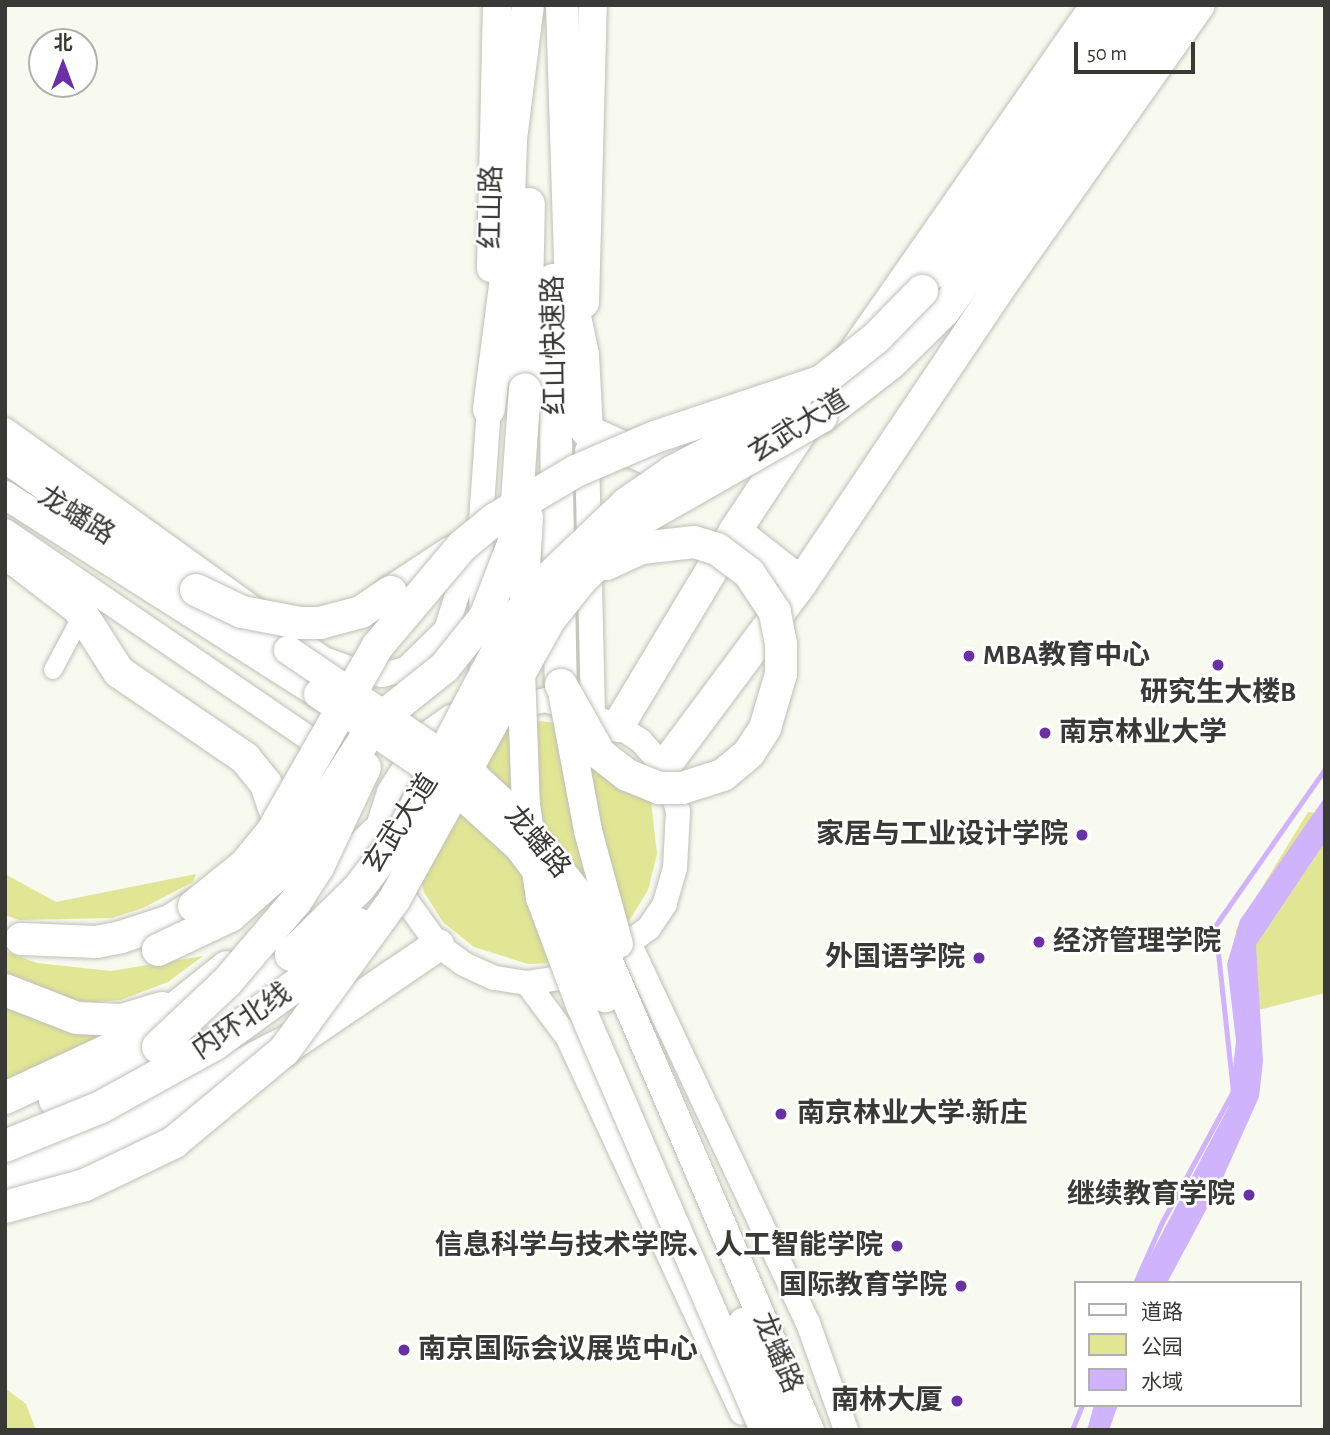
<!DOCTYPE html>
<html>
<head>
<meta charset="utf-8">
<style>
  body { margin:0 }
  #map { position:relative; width:1330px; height:1435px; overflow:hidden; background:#f8f9ef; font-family:"Alegreya Sans","Noto Sans SC",sans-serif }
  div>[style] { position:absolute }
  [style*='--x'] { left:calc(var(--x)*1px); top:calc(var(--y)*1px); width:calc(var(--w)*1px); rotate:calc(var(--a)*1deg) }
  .green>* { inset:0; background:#e1e695 }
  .water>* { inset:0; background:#cfb3fd }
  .stream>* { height:5px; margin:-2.5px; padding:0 2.5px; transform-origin:2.5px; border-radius:2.5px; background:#cfb3fd }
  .roads { filter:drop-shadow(0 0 2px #bebfb6) drop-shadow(0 0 2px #bebfb6) }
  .street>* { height:18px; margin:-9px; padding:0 9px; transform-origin:9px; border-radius:9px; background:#fff }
  .secondary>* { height:24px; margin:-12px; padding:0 12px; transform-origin:12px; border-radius:12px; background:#fff }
  .primary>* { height:28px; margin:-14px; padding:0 14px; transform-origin:14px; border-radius:14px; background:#fff }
  .highway>* { height:32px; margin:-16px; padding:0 16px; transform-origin:16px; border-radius:16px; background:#fff }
  .bridges { filter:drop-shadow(0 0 2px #bebfb6) drop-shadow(0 0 2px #bebfb6) }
  .primary-bridge>* { height:28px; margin:-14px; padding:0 14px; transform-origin:14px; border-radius:14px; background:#fff }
  .highway-bridge>* { height:32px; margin:-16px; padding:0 16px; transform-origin:16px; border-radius:16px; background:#fff }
  .dots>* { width:19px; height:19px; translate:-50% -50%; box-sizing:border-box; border:4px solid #fff; border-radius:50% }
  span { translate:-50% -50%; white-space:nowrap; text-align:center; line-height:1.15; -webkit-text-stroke:5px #fff; paint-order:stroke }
  .street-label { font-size:28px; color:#393935 }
  .poi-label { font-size:28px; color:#393935; font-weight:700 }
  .left { translate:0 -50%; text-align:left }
  .right { translate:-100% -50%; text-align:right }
  .frame { position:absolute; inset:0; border:7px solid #393935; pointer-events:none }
  .legend { position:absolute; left:1074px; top:1281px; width:228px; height:126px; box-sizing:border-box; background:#fff; border:2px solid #b0b0ae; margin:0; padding:9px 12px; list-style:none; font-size:21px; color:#393935 }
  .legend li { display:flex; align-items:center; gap:14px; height:35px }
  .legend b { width:35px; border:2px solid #b0b0ae }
  .north { position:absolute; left:28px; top:28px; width:70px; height:70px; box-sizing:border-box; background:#fff; border:2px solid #b0b0ae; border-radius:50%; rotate:0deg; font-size:19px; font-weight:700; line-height:28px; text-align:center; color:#393935 }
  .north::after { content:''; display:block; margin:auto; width:24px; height:32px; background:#6a31a7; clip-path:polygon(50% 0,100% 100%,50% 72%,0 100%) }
  .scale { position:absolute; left:1074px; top:42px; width:121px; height:32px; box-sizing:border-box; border:4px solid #393935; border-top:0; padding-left:9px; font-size:21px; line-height:24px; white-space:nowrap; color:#393935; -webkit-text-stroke:5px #fff; paint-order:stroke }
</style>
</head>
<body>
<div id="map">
  <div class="green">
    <div style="clip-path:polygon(538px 721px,559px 723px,651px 801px,657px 854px,648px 890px,629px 921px,607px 941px,554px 963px,528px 964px,474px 947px,443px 922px,424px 892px,414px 856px,446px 759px,513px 723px)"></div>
    <div style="clip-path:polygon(1308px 812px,1325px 814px,1325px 993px,1235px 1016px,1236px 930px)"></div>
    <div style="clip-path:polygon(5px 874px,56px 902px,196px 874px,193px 882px,143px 908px,112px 918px,19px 920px,5px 915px)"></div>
    <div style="clip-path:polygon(5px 951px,37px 963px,111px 971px,203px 956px,168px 982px,121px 1000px,95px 1002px,74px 1001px,13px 980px,5px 974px)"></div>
    <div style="clip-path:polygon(5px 1004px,104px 1034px,5px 1084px)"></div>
    <div style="clip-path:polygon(5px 1388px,26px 1404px,36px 1430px,5px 1430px)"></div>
  </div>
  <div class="water">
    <div style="clip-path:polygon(1325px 797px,1325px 842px,1256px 945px,1263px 1061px,1259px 1097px,1221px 1182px,1167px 1283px,1136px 1283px,1229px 1106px,1236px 1041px,1227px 964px,1240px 920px)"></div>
    <div style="clip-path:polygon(1094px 1405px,1118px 1405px,1109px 1430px,1087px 1430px)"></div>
  </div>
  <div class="stream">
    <div style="--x:1135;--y:1283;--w:67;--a:-66.1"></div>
    <div style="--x:1162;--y:1222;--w:149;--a:-61.5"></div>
    <div style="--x:1233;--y:1091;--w:166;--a:-96.2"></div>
    <div style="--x:1215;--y:926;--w:192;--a:-55"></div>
    <div style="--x:1072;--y:1430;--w:27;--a:-68"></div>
  </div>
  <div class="roads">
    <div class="street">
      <div style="--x:53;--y:670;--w:49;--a:-61.9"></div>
    </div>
    <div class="secondary">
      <div style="--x:5;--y:430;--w:396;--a:35.7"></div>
      <div style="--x:587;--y:451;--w:265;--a:88.7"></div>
      <div style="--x:5;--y:531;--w:433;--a:34.3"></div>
      <div style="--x:324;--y:659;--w:37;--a:20"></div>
      <div style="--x:359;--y:672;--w:23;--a:7"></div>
      <div style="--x:382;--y:675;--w:25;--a:-14"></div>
      <div style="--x:406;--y:669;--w:56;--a:-44.3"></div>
      <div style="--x:446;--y:630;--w:89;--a:-72.4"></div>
      <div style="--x:482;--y:681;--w:161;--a:-90.4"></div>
      <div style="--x:481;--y:520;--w:111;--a:-85.9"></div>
      <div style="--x:546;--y:700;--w:77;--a:19.9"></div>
      <div style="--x:618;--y:726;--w:27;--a:33"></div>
      <div style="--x:641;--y:741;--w:35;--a:49"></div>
      <div style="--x:664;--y:767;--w:46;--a:72.3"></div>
      <div style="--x:678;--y:811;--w:57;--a:93"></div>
      <div style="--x:675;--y:868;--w:37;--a:106"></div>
      <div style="--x:665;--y:904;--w:29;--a:124"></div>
      <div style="--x:649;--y:928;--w:79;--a:144.3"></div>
      <div style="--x:585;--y:974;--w:59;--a:171.2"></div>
      <div style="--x:527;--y:983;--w:33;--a:-171"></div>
      <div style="--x:494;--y:978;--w:33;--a:-155"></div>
      <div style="--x:464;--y:964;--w:32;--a:-144"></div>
      <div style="--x:438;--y:945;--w:87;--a:-125.7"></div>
      <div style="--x:387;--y:874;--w:42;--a:-105"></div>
      <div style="--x:376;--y:833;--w:43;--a:-72.4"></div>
      <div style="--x:389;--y:792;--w:67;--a:-57.7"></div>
      <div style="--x:425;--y:735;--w:32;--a:-35"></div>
      <div style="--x:451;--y:717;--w:97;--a:-10.1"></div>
      <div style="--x:629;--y:943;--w:420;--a:64.8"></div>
      <div style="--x:808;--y:1323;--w:114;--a:70.4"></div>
      <div style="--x:527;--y:983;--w:69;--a:53.3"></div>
      <div style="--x:568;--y:1038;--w:413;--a:65.1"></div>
    </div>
    <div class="primary">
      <div style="--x:491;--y:268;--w:263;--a:-88.7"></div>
      <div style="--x:585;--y:303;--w:298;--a:-88.5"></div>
      <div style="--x:5;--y:495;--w:371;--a:32.4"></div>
      <div style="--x:226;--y:611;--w:73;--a:32.2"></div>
    </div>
    <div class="highway">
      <div style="--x:562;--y:5;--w:292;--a:88.2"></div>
      <div style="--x:571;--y:297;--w:59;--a:78.3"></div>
      <div style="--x:583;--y:355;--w:76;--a:87"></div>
      <div style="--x:587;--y:431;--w:66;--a:24.2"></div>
      <div style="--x:647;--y:458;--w:61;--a:-5.6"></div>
      <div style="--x:936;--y:272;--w:331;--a:-53.9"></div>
      <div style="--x:553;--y:280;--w:405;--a:88.9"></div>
      <div style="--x:525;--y:389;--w:185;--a:-88.8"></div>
      <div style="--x:489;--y:409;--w:132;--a:-82.6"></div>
      <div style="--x:506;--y:278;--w:139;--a:-87.9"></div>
      <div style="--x:511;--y:139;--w:135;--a:-82.8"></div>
      <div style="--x:821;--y:417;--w:88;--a:-37.6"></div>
      <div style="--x:891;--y:363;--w:74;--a:-44.5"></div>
      <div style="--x:944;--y:311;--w:379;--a:-53.9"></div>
      <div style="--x:5;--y:456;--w:233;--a:35.1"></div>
      <div style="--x:735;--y:531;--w:84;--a:38.2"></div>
      <div style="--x:5;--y:552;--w:92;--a:37.5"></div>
      <div style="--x:78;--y:608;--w:76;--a:57.4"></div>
      <div style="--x:119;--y:672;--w:153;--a:34.3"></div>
      <div style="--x:245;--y:758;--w:33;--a:51"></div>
      <div style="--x:266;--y:784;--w:56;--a:71.2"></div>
      <div style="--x:391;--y:592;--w:73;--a:-33.3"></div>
      <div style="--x:618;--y:726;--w:227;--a:-59"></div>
      <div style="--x:735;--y:531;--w:163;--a:-56.5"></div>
      <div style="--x:825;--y:395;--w:475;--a:-55.1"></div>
      <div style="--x:664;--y:767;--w:229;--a:-53.3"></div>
      <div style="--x:801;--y:583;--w:364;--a:-56.1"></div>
      <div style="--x:1004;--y:281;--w:338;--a:-54.8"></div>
      <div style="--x:297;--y:910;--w:110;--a:-44.3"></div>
      <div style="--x:21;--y:939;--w:75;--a:2.3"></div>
      <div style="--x:96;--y:942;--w:25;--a:-11"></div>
      <div style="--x:121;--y:937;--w:52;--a:-18.1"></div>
      <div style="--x:170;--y:921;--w:28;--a:-32"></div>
      <div style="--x:5;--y:990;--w:77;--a:21.3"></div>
      <div style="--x:77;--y:1018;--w:45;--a:2.5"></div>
      <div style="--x:122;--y:1020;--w:42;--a:-16.7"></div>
      <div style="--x:285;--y:1049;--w:185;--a:-34.2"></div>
      <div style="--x:5;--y:1098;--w:152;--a:-24.9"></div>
      <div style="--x:143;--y:1034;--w:107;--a:-38.6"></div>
      <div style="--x:55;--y:1100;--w:72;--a:-23.7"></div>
      <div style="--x:121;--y:1071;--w:123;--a:-32"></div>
      <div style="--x:225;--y:1006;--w:83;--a:-37.7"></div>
      <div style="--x:5;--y:1169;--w:126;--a:-20"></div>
      <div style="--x:123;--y:1126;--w:181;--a:-27.3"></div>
      <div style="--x:5;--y:1190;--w:75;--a:-14.6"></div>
      <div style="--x:78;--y:1171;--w:60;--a:-24.4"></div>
      <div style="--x:133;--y:1146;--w:101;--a:-32.4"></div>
    </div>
  </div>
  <div class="bridges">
    <div class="primary-bridge">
      <div style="--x:523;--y:616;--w:99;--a:-86.5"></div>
      <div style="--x:288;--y:650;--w:228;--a:34.1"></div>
      <div style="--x:477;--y:778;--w:52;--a:42.6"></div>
      <div style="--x:515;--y:813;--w:106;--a:51.5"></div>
      <div style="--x:581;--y:896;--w:581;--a:66.79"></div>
      <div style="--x:521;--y:671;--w:134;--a:87.9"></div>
      <div style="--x:526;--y:805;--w:94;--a:81.4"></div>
      <div style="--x:540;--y:898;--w:114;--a:69.5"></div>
      <div style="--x:580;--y:1005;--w:463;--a:66.6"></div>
      <div style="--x:318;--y:694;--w:151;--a:34.2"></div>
      <div style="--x:443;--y:779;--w:103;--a:42.2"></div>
      <div style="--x:519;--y:848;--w:60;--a:53.1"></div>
      <div style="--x:555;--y:896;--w:114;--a:63.9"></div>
      <div style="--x:563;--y:697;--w:136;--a:79.4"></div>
      <div style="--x:588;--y:831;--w:117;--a:74.7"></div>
      <div style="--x:743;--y:1322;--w:117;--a:67.8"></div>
    </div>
    <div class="highway-bridge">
      <div style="--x:196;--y:590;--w:51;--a:25.6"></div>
      <div style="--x:242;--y:612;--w:59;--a:10.7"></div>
      <div style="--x:300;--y:623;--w:20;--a:0"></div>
      <div style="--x:320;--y:623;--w:42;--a:-15"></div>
      <div style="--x:361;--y:612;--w:36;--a:-34"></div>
      <div style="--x:561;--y:685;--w:79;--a:60.5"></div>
      <div style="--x:600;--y:754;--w:34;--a:38"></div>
      <div style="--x:627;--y:775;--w:35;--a:22"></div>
      <div style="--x:659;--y:788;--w:23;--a:0"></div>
      <div style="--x:682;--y:788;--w:43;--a:-17.6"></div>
      <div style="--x:723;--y:775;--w:34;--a:-40"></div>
      <div style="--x:749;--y:753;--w:30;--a:-57"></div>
      <div style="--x:765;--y:728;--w:56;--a:-73.5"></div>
      <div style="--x:781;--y:674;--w:30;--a:-90"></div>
      <div style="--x:781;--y:644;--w:33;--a:-101"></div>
      <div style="--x:775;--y:612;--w:47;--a:-123.7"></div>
      <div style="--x:749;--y:573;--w:40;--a:-143"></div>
      <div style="--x:717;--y:549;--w:24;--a:-163"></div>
      <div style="--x:694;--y:542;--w:53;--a:173.5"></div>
      <div style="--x:641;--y:548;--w:38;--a:155"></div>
      <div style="--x:194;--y:906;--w:65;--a:-38.8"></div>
      <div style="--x:245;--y:865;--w:43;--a:-50.7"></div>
      <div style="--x:272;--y:832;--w:213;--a:-60.4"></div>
      <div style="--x:377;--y:647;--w:132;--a:-49.9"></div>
      <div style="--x:462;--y:546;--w:43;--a:-39.3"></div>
      <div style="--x:495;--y:519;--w:94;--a:-30.7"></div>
      <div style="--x:576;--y:471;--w:86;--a:-23.3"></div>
      <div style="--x:655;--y:437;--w:176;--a:-18.5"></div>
      <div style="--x:822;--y:381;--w:69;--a:-38.5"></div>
      <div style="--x:876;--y:338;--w:66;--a:-45.6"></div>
      <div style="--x:158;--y:950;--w:80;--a:-25.3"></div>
      <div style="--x:230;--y:916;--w:65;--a:-41.3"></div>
      <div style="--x:279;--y:873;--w:179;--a:-57.3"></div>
      <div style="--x:376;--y:722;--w:87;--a:-38.5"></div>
      <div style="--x:444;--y:668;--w:65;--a:-51.2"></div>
      <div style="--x:485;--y:617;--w:80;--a:-68.9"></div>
      <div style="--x:514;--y:542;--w:153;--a:-85.9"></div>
      <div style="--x:291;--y:955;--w:95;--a:-44.6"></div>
      <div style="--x:359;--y:888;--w:74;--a:-52.7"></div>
      <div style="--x:404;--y:829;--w:224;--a:-62.3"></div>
      <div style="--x:508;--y:631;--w:47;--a:-56.3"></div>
      <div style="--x:534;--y:592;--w:127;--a:-43.7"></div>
      <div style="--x:626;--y:504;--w:56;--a:-34.8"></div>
      <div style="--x:672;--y:472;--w:97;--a:-27.6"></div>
      <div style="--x:758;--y:427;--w:46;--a:-36.1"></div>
      <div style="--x:158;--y:1047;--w:95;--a:-43.3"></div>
      <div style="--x:227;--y:982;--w:106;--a:-49.6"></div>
      <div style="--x:296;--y:901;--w:40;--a:-57.1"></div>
      <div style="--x:318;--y:867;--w:110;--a:-64.8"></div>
      <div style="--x:5;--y:1146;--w:104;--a:-22.1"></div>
      <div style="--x:101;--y:1107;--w:130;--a:-28.9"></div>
      <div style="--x:215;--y:1044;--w:109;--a:-36"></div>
      <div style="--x:303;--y:980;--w:79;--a:-45"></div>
      <div style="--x:5;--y:1207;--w:83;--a:-15.4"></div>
      <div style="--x:85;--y:1185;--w:98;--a:-25.5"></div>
      <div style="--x:173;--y:1143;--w:144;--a:-39.7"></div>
      <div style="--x:284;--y:1051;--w:187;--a:-53.9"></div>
      <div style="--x:394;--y:900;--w:321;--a:-61"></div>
      <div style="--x:550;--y:619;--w:50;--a:-51.5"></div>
      <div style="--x:581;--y:580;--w:88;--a:-44.5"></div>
      <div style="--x:644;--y:518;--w:204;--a:-29.7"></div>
    </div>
  </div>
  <div class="dots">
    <div style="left:969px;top:656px;background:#6a31a7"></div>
    <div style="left:1218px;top:665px;background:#6a31a7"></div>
    <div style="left:1045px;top:733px;background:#6a31a7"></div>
    <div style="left:1082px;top:835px;background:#6a31a7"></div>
    <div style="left:1039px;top:942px;background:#6a31a7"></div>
    <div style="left:979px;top:958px;background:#6a31a7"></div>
    <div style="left:781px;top:1114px;background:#6a31a7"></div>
    <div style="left:1249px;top:1195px;background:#6a31a7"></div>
    <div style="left:897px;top:1246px;background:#6a31a7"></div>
    <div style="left:961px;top:1286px;background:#6a31a7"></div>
    <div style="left:404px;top:1350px;background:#6a31a7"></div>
    <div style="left:957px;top:1401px;background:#6a31a7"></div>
  </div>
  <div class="street-label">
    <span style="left:492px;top:207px;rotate:-89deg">红山路</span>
    <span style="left:555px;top:345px;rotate:-91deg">红山快速路</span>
    <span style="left:799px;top:427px;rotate:-32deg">玄武大道</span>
    <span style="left:76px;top:516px;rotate:32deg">龙蟠路</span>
    <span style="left:401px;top:824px;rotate:-57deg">玄武大道</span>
    <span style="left:537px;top:842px;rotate:50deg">龙蟠路</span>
    <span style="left:242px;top:1022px;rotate:-34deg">内环北线</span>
    <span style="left:777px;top:1353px;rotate:67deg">龙蟠路</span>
  </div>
  <div class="poi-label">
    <span class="left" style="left:983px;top:656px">MBA教育中心</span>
    <span style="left:1218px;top:693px">研究生大楼B</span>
    <span class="left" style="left:1059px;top:733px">南京林业大学</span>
    <span class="right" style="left:1068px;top:835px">家居与工业设计学院</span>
    <span class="left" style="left:1053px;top:942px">经济管理学院</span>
    <span class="right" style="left:965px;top:958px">外国语学院</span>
    <span class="left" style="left:797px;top:1114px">南京林业大学·新庄</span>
    <span class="right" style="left:1235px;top:1195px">继续教育学院</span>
    <span class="right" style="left:883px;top:1246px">信息科学与技术学院、人工智能学院</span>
    <span class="right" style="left:947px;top:1286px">国际教育学院</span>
    <span class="left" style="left:418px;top:1350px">南京国际会议展览中心</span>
    <span class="right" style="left:943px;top:1401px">南林大厦</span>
  </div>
  <div class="frame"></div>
  <ul class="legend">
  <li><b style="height:9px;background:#fff"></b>道路</li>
  <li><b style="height:19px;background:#e1e695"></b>公园</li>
  <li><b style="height:19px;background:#cfb3fd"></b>水域</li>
  </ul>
  <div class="north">北</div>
  <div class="scale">50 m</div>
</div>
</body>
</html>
